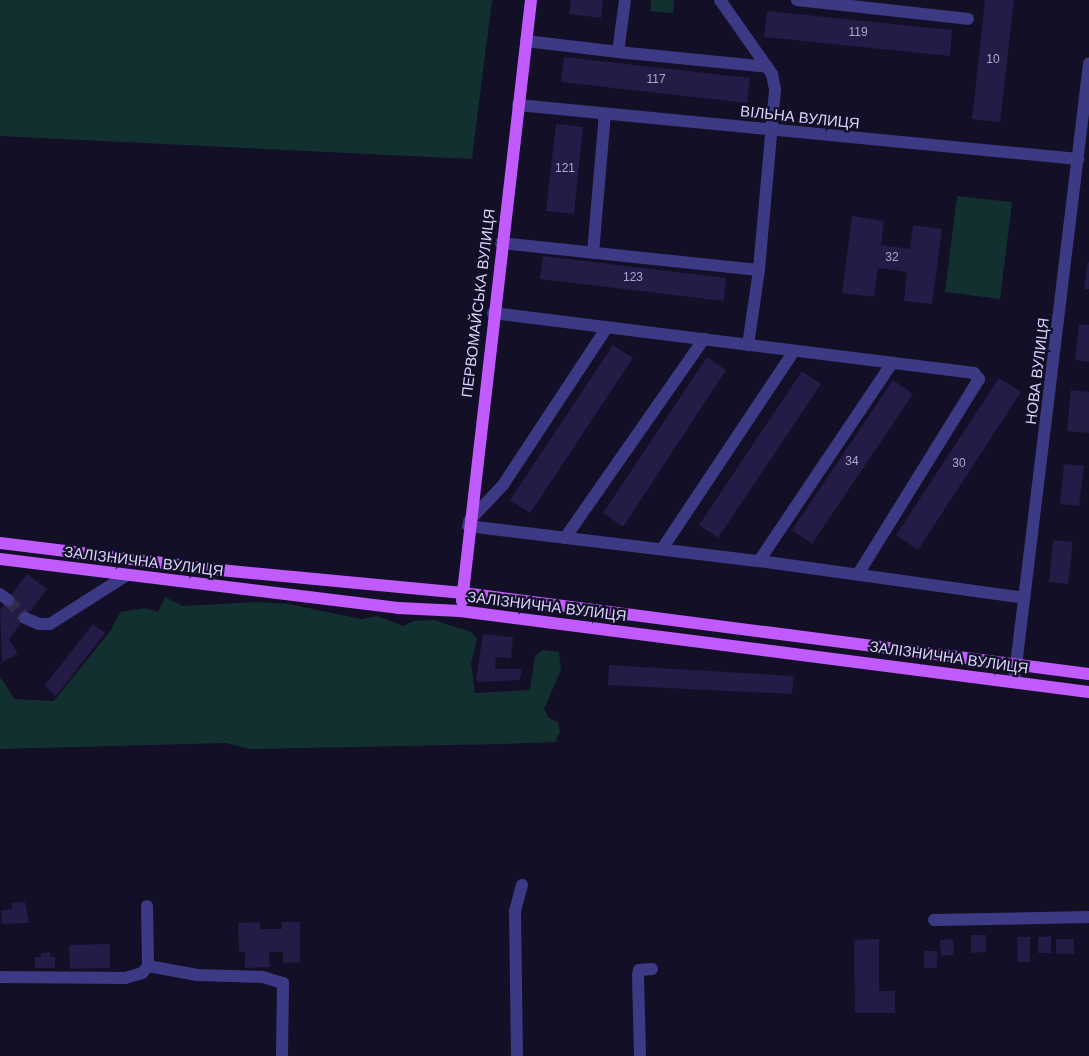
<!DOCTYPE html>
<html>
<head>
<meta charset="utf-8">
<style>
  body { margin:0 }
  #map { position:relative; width:1089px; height:1056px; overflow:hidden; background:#130f26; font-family:Arial,sans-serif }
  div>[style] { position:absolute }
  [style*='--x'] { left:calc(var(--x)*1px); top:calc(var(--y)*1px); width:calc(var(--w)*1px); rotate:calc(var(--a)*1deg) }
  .green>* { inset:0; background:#12302f }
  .building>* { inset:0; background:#241b47 }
  .minor-tunnel>* { height:12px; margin-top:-6px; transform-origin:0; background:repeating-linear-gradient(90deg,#312d47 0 12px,transparent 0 18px) }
  .minor>* { height:12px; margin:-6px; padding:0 6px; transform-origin:6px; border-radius:6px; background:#3d3a85 }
  .major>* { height:12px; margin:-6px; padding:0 6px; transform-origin:6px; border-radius:6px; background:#c25bff }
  span { translate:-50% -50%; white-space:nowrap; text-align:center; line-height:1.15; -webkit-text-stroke:4.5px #130f26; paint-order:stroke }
  .number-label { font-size:12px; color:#aca6d1 }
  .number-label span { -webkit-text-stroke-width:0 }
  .street-label { font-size:15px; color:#d9d4ff }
</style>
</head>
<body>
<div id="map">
  <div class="green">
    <div style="clip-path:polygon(0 0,492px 0,472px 159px,0 136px)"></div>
    <div style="clip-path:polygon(651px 0,674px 0,673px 13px,651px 11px)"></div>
    <div style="clip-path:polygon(957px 196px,1012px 202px,1000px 299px,945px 292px)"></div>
    <div style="clip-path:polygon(165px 597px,183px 606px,256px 602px,289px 604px,361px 619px,377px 616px,403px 626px,414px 621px,434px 620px,459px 628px,471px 632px,477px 639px,471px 664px,475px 693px,530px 690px,535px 656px,543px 650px,559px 652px,561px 670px,544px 709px,549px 718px,558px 722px,560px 732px,555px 742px,502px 744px,250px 749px,226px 743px,0 749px,0 676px,14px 699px,54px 701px,111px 630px,120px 612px,145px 608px,158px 612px)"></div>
  </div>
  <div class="building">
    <div style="clip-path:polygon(571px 0,603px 0,601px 18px,569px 14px)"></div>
    <div style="clip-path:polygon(985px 0,1014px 0,1000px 122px,972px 119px)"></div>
    <div style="clip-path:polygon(767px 11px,952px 30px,950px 56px,764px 37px)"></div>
    <div style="clip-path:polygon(564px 57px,750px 78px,747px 103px,561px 82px)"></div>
    <div style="clip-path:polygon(556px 124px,583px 127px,574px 214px,546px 211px)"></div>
    <div style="clip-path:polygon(852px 216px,884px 221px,881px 245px,910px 249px,913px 225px,942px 229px,932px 304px,904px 301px,907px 272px,878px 268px,874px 297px,842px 293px)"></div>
    <div style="clip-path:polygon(543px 256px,726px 278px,724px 301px,540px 279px)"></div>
    <div style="clip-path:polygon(1088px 262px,1089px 262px,1089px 289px,1084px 289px)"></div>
    <div style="clip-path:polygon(1079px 324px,1089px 325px,1089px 362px,1075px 360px)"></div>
    <div style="clip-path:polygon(613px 345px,633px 358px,530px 513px,510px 500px)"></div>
    <div style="clip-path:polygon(707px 357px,726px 370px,623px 527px,603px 513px)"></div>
    <div style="clip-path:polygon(802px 371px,821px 384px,718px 538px,699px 525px)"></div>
    <div style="clip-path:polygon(999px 378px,1021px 392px,918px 550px,896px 535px)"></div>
    <div style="clip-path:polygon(893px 380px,913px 394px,812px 544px,792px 530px)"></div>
    <div style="clip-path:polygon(1071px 390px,1089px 392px,1089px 433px,1067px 431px)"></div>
    <div style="clip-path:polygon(1064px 464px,1084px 466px,1079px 506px,1060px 504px)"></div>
    <div style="clip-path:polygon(1053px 540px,1073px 542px,1068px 584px,1049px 582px)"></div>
    <div style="clip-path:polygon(27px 574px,47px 589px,9px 639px,18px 654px,2px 662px,0 610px)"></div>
    <div style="clip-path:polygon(93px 624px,105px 633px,56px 696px,44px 686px)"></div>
    <div style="clip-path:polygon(483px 634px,513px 637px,511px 658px,496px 657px,495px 669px,522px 669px,520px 680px,479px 682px,476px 679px)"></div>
    <div style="clip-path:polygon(609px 665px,794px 676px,792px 694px,608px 685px)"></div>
    <div style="clip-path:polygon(25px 902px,29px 923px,2px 924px,1px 910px,12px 909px,12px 903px)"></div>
    <div style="clip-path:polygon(260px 922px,260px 929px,282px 929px,282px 922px,300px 922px,300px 962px,283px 963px,283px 952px,269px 952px,270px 967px,245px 968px,245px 952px,239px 952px,238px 923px)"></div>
    <div style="clip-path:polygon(971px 935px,986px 935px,986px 952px,971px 953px)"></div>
    <div style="clip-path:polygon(1051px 936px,1051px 953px,1038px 953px,1038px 937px)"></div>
    <div style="clip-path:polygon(1017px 937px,1030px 937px,1030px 962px,1018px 962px)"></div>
    <div style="clip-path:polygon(879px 939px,879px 991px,895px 991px,895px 1013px,855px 1013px,854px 940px)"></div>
    <div style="clip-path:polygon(953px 939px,954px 955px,941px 956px,940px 940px)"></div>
    <div style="clip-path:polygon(1056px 939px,1074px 939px,1074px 954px,1056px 954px)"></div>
    <div style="clip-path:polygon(110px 944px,110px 968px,70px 969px,69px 945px)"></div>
    <div style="clip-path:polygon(924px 951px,937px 951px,937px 968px,924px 968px)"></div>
    <div style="clip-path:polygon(50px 952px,51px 957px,55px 957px,55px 968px,35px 968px,35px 957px,41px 957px,41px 953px)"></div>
  </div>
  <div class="minor-tunnel">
    <div style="--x:8;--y:600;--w:25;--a:47"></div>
  </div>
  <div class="minor">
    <div style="--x:720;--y:0;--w:90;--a:54.9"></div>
    <div style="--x:772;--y:74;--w:16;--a:79"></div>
    <div style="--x:775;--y:90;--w:181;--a:95.1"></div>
    <div style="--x:759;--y:270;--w:76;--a:98.3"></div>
    <div style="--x:797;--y:0;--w:172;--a:6.3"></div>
    <div style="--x:526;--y:41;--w:93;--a:6.8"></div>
    <div style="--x:618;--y:52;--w:52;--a:-82.3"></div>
    <div style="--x:618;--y:52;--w:150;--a:5.7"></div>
    <div style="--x:518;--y:105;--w:563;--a:5.51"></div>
    <div style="--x:501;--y:243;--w:259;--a:6"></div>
    <div style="--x:593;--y:253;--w:140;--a:-85.1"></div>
    <div style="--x:493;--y:313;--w:485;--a:7.1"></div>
    <div style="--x:974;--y:373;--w:8;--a:50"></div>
    <div style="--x:979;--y:379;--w:229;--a:121.8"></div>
    <div style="--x:469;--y:521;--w:50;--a:-46.6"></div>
    <div style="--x:503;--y:485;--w:189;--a:-56.6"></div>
    <div style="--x:468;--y:526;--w:293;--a:6.9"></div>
    <div style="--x:759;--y:561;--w:268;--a:7.9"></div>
    <div style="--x:565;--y:538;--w:243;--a:-55.1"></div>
    <div style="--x:662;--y:549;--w:238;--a:-56.3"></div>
    <div style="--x:759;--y:561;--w:239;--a:-56.1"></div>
    <div style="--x:0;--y:594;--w:10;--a:37"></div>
    <div style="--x:25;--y:618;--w:15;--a:23"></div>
    <div style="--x:39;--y:624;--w:11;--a:0"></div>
    <div style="--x:50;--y:624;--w:91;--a:-32.5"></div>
    <div style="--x:1014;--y:682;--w:623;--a:-83.08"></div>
    <div style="--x:147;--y:906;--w:60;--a:89"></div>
    <div style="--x:148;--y:966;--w:50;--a:10.4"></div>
    <div style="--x:197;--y:975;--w:66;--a:1.7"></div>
    <div style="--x:263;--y:977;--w:21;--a:17"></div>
    <div style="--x:283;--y:983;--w:73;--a:90.8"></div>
    <div style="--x:934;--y:920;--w:155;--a:-1.1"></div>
    <div style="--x:0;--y:977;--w:125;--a:0.5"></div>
    <div style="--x:125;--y:978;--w:18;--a:-16"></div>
    <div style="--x:142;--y:973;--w:9;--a:-49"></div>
    <div style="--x:517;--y:1056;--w:145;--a:-90.8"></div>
    <div style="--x:515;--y:911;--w:27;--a:-75"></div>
    <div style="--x:640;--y:1056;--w:80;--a:-91.4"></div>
    <div style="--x:638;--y:976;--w:6;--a:-81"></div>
    <div style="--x:639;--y:970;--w:13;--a:-4"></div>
  </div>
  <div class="major">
    <div style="--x:0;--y:543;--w:222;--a:7"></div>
    <div style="--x:220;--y:570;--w:244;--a:5.4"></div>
    <div style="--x:463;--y:593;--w:631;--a:7.37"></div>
    <div style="--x:0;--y:559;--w:401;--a:7"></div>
    <div style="--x:398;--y:608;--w:62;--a:2.8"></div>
    <div style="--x:460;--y:611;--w:634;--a:7.34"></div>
    <div style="--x:462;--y:601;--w:605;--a:-83.45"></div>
  </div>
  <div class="number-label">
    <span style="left:858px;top:33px">119</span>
    <span style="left:993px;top:60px">10</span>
    <span style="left:656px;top:80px">117</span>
    <span style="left:565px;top:169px">121</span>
    <span style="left:892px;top:258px">32</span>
    <span style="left:633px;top:278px">123</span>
    <span style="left:852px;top:462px">34</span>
    <span style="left:959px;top:464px">30</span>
  </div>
  <div class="street-label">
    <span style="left:800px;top:117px;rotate:6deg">ВІЛЬНА ВУЛИЦЯ</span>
    <span style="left:478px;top:303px;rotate:-83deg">ПЕРВОМАЙСЬКА ВУЛИЦЯ</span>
    <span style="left:1037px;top:371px;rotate:-83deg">НОВА ВУЛИЦЯ</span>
    <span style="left:144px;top:561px;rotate:7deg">ЗАЛІЗНИЧНА ВУЛИЦЯ</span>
    <span style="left:547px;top:606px;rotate:7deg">ЗАЛІЗНИЧНА ВУЛИЦЯ</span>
    <span style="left:949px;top:657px;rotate:8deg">ЗАЛІЗНИЧНА ВУЛИЦЯ</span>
  </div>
</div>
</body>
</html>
